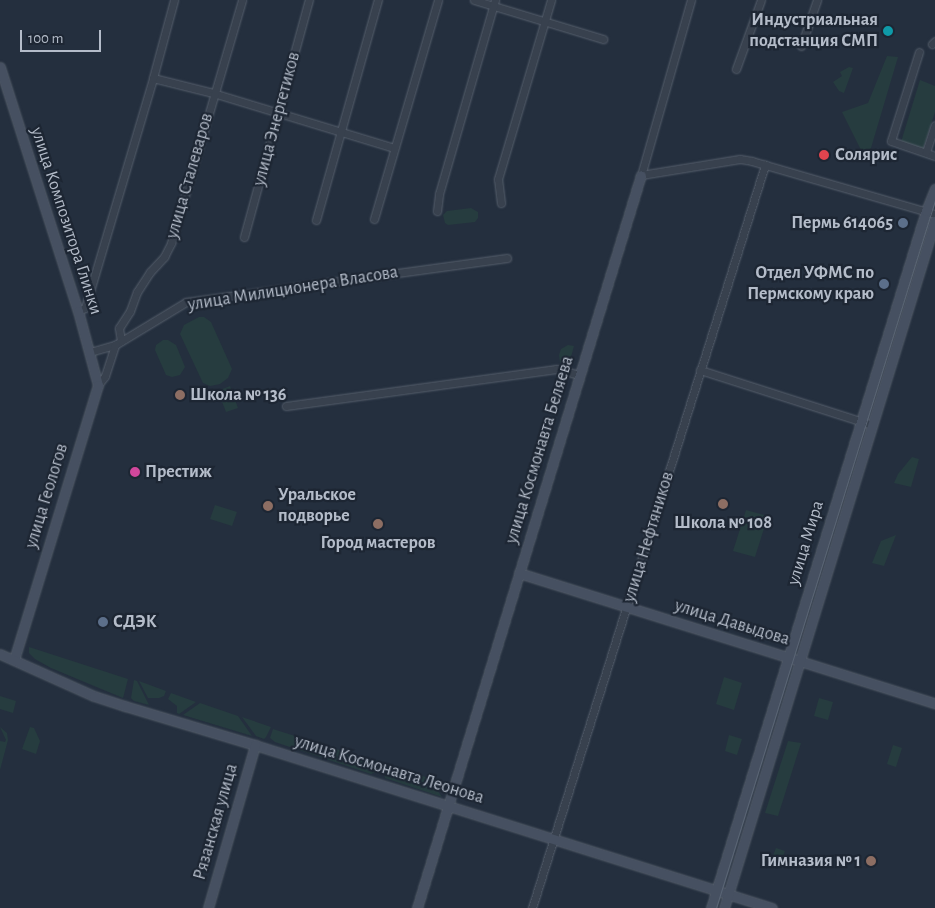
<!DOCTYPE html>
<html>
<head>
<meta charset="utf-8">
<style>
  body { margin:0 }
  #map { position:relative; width:935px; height:908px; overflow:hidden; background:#242f3e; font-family:"Alegreya Sans",sans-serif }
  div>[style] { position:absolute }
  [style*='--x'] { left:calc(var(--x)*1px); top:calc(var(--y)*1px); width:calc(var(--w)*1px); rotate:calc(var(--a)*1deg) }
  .green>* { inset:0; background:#263c3f }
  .roads { filter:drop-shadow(0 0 1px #565f6c) drop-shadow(0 0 1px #565f6c) }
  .street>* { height:7px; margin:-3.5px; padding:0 3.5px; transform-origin:3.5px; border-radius:3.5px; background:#38414e }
  .secondary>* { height:9px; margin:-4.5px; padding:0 4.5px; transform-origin:4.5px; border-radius:4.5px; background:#465061 }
  .tram>* { height:1px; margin:-0.5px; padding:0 0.5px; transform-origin:0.5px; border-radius:0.5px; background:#5a6575 }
  .dots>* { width:14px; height:14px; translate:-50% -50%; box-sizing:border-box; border:2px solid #1d2633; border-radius:50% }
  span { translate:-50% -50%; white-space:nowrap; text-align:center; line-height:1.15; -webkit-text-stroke:4.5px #1d2633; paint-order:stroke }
  .poi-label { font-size:18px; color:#b4bcc9; font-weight:700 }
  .right { translate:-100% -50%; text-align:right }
  .left { translate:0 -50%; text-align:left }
  .street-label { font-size:18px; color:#b4bcc9 }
  .scale { position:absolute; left:20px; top:30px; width:81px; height:22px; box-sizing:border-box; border:2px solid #b4bcc9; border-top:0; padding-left:6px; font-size:15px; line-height:18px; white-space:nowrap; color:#b4bcc9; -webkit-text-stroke:4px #1d2633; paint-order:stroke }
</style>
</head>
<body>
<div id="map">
  <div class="green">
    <div style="clip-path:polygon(887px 56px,898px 57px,871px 148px,864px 156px,842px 112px,868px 103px)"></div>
    <div style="clip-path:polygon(849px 67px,853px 68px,844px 93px,839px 91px,833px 82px,842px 76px,840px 72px)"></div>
    <div style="clip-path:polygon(920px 80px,935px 86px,935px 112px,923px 149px,901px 142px)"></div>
    <div style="clip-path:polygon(471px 208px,478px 212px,478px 218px,475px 222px,448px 225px,445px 223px,443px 215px,447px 211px)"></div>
    <div style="clip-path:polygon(199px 317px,204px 317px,211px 322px,232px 369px,228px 378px,220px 384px,210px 386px,203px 383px,180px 334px,184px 325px)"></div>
    <div style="clip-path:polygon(163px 340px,168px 340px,176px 345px,185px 367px,180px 375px,172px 377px,166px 375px,155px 350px,156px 345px)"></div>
    <div style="clip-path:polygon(568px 345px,574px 346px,568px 368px,560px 362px,559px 355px,561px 349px)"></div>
    <div style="clip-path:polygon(230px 386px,238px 408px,226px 412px,218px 391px)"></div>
    <div style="clip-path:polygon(912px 457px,919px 459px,911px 487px,894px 483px,898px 474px)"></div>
    <div style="clip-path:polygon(215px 505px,237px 512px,232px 526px,210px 519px)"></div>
    <div style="clip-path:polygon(746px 510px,768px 516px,755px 557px,733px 551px)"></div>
    <div style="clip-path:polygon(896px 535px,884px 566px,872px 563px,881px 541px)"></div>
    <div style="clip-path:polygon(29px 647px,128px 679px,123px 698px,51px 668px,35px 659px,29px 653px)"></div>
    <div style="clip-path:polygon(724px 677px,742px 683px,734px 710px,716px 704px)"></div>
    <div style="clip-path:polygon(134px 680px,137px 681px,149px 705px,134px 701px,131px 698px)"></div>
    <div style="clip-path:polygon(139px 681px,166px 691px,164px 696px,159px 698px,148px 698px)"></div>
    <div style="clip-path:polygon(171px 693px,196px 702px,179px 714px,177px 713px,177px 706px,168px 699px)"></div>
    <div style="clip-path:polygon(0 696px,16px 701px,13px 713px,0 709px)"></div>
    <div style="clip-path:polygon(819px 698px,833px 702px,828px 720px,814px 716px)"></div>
    <div style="clip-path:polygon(200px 703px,238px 716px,252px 736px,183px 715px)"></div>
    <div style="clip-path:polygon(242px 717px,271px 727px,266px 737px,264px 739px,256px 736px)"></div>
    <div style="clip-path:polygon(0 727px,7px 733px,8px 740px,0 770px,0 741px,5px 742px,6px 740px)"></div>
    <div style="clip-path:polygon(30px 727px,34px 728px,40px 741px,36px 754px,22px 749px)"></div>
    <div style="clip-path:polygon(273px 729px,380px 763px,378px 771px,371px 774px,275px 742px,270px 738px)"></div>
    <div style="clip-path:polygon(729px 735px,742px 739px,737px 755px,725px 751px)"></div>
    <div style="clip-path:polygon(788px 741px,801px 743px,778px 816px,765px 813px)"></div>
    <div style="clip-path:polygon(893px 745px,902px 748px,896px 767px,887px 764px)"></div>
    <div style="clip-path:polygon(386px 764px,429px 778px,442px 797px,385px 778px,384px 774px)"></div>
    <div style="clip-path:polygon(776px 848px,785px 851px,780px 865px,770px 863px)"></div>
  </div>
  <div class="roads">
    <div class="street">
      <div style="--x:474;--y:0;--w:135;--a:16.8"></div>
      <div style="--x:691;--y:0;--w:182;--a:105.9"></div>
      <div style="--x:641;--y:175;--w:100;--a:-9.2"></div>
      <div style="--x:740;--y:159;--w:12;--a:9"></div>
      <div style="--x:752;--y:161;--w:191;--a:16.2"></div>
      <div style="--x:932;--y:44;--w:4;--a:-45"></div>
      <div style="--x:801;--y:46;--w:49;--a:-70.8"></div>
      <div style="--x:919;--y:52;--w:93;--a:107.5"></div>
      <div style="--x:891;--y:141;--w:46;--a:18.8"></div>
      <div style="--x:736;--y:69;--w:73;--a:-70.1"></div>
      <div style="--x:153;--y:78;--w:62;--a:14"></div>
      <div style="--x:213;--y:93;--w:189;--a:16.9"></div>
      <div style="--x:926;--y:152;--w:28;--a:-72"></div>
      <div style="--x:501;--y:203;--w:24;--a:-97"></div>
      <div style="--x:498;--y:179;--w:187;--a:-73.5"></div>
      <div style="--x:437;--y:211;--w:17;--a:-83"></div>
      <div style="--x:439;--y:194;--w:202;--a:-73.9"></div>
      <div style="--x:374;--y:219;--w:228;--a:-73.7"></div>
      <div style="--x:316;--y:220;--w:229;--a:-74.3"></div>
      <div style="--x:244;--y:237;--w:246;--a:-74.7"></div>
      <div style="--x:78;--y:311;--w:8;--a:-23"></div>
      <div style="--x:85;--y:308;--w:240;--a:-73.5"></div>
      <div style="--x:153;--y:78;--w:81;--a:-74.9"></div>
      <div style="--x:121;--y:341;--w:13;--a:-99"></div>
      <div style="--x:119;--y:328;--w:20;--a:-57"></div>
      <div style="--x:130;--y:311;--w:20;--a:-70"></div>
      <div style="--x:137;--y:292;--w:24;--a:-57"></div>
      <div style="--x:150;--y:272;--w:21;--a:-47"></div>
      <div style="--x:164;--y:257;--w:16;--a:-63"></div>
      <div style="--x:171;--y:243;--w:253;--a:-73.7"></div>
      <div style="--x:90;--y:352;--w:26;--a:-16"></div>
      <div style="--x:115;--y:345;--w:83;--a:-31.2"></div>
      <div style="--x:186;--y:302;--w:324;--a:-7.8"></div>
      <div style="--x:700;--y:370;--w:181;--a:17.7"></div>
      <div style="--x:98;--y:385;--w:11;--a:-52"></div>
      <div style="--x:105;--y:376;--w:33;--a:-72"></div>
      <div style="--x:286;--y:406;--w:273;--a:-7.8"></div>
      <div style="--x:556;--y:369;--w:25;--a:14"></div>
      <div style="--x:532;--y:908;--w:779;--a:-72.59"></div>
    </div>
    <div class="secondary">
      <div style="--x:0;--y:67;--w:256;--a:72.3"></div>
      <div style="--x:78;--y:311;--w:77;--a:74.9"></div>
      <div style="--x:98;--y:385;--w:287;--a:107"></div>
      <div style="--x:519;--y:573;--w:436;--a:17.4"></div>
      <div style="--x:0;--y:654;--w:103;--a:24.1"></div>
      <div style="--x:94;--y:696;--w:33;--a:18"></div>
      <div style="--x:125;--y:706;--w:136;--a:16.7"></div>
      <div style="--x:255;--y:745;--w:542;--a:17.5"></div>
      <div style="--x:208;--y:908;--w:170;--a:-73.9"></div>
      <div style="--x:417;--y:908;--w:766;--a:-73.01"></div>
      <div style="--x:711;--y:908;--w:729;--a:-72.86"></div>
      <div style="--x:926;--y:211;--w:24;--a:-68"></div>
      <div style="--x:724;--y:908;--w:719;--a:-72.93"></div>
    </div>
  </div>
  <div class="tram">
    <div style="--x:716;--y:908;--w:741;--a:-72.81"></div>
  </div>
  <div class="dots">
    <div style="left:888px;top:31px;background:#0f9aa8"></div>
    <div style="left:824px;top:155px;background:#e0444e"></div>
    <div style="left:903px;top:223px;background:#5c6f8a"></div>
    <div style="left:884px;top:284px;background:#5c6f8a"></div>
    <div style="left:180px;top:395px;background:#8d6e63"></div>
    <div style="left:135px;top:472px;background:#d1479c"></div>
    <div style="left:723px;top:504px;background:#8d6e63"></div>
    <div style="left:268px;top:506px;background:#8d6e63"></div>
    <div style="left:378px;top:524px;background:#8d6e63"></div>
    <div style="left:103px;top:622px;background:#5c6f8a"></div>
    <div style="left:871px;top:861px;background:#8d6e63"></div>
  </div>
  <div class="poi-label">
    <span class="right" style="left:878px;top:31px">Индустриальная<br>подстанция СМП</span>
    <span class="left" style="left:835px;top:155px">Солярис</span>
    <span class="right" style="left:893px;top:223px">Пермь 614065</span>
    <span class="right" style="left:874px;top:284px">Отдел УФМС по<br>Пермскому краю</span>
    <span class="left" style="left:190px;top:395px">Школа № 136</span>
    <span class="left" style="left:145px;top:472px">Престиж</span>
    <span class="left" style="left:278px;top:506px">Уральское<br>подворье</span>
    <span style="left:723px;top:523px">Школа № 108</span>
    <span style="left:378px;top:543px">Город мастеров</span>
    <span class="left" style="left:113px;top:622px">СДЭК</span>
    <span class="right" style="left:861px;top:861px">Гимназия № 1</span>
  </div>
  <div class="street-label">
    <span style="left:277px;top:119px;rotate:-75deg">улица Энергетиков</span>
    <span style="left:190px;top:176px;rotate:-74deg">улица Сталеваров</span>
    <span style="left:66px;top:221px;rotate:72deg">улица Композитора Глинки</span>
    <span style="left:293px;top:289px;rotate:-9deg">улица Милиционера Власова</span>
    <span style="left:540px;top:450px;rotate:-73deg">улица Космонавта Беляева</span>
    <span style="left:47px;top:496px;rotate:-73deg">улица Геологов</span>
    <span style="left:649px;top:537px;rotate:-73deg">улица Нефтяников</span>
    <span style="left:806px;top:543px;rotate:-73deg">улица Мира</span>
    <span style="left:732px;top:623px;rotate:17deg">улица Давыдова</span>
    <span style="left:389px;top:770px;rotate:17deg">улица Космонавта Леонова</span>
    <span style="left:216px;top:822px;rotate:-74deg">Рязанская улица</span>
  </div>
  <div class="scale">100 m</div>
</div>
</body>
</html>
